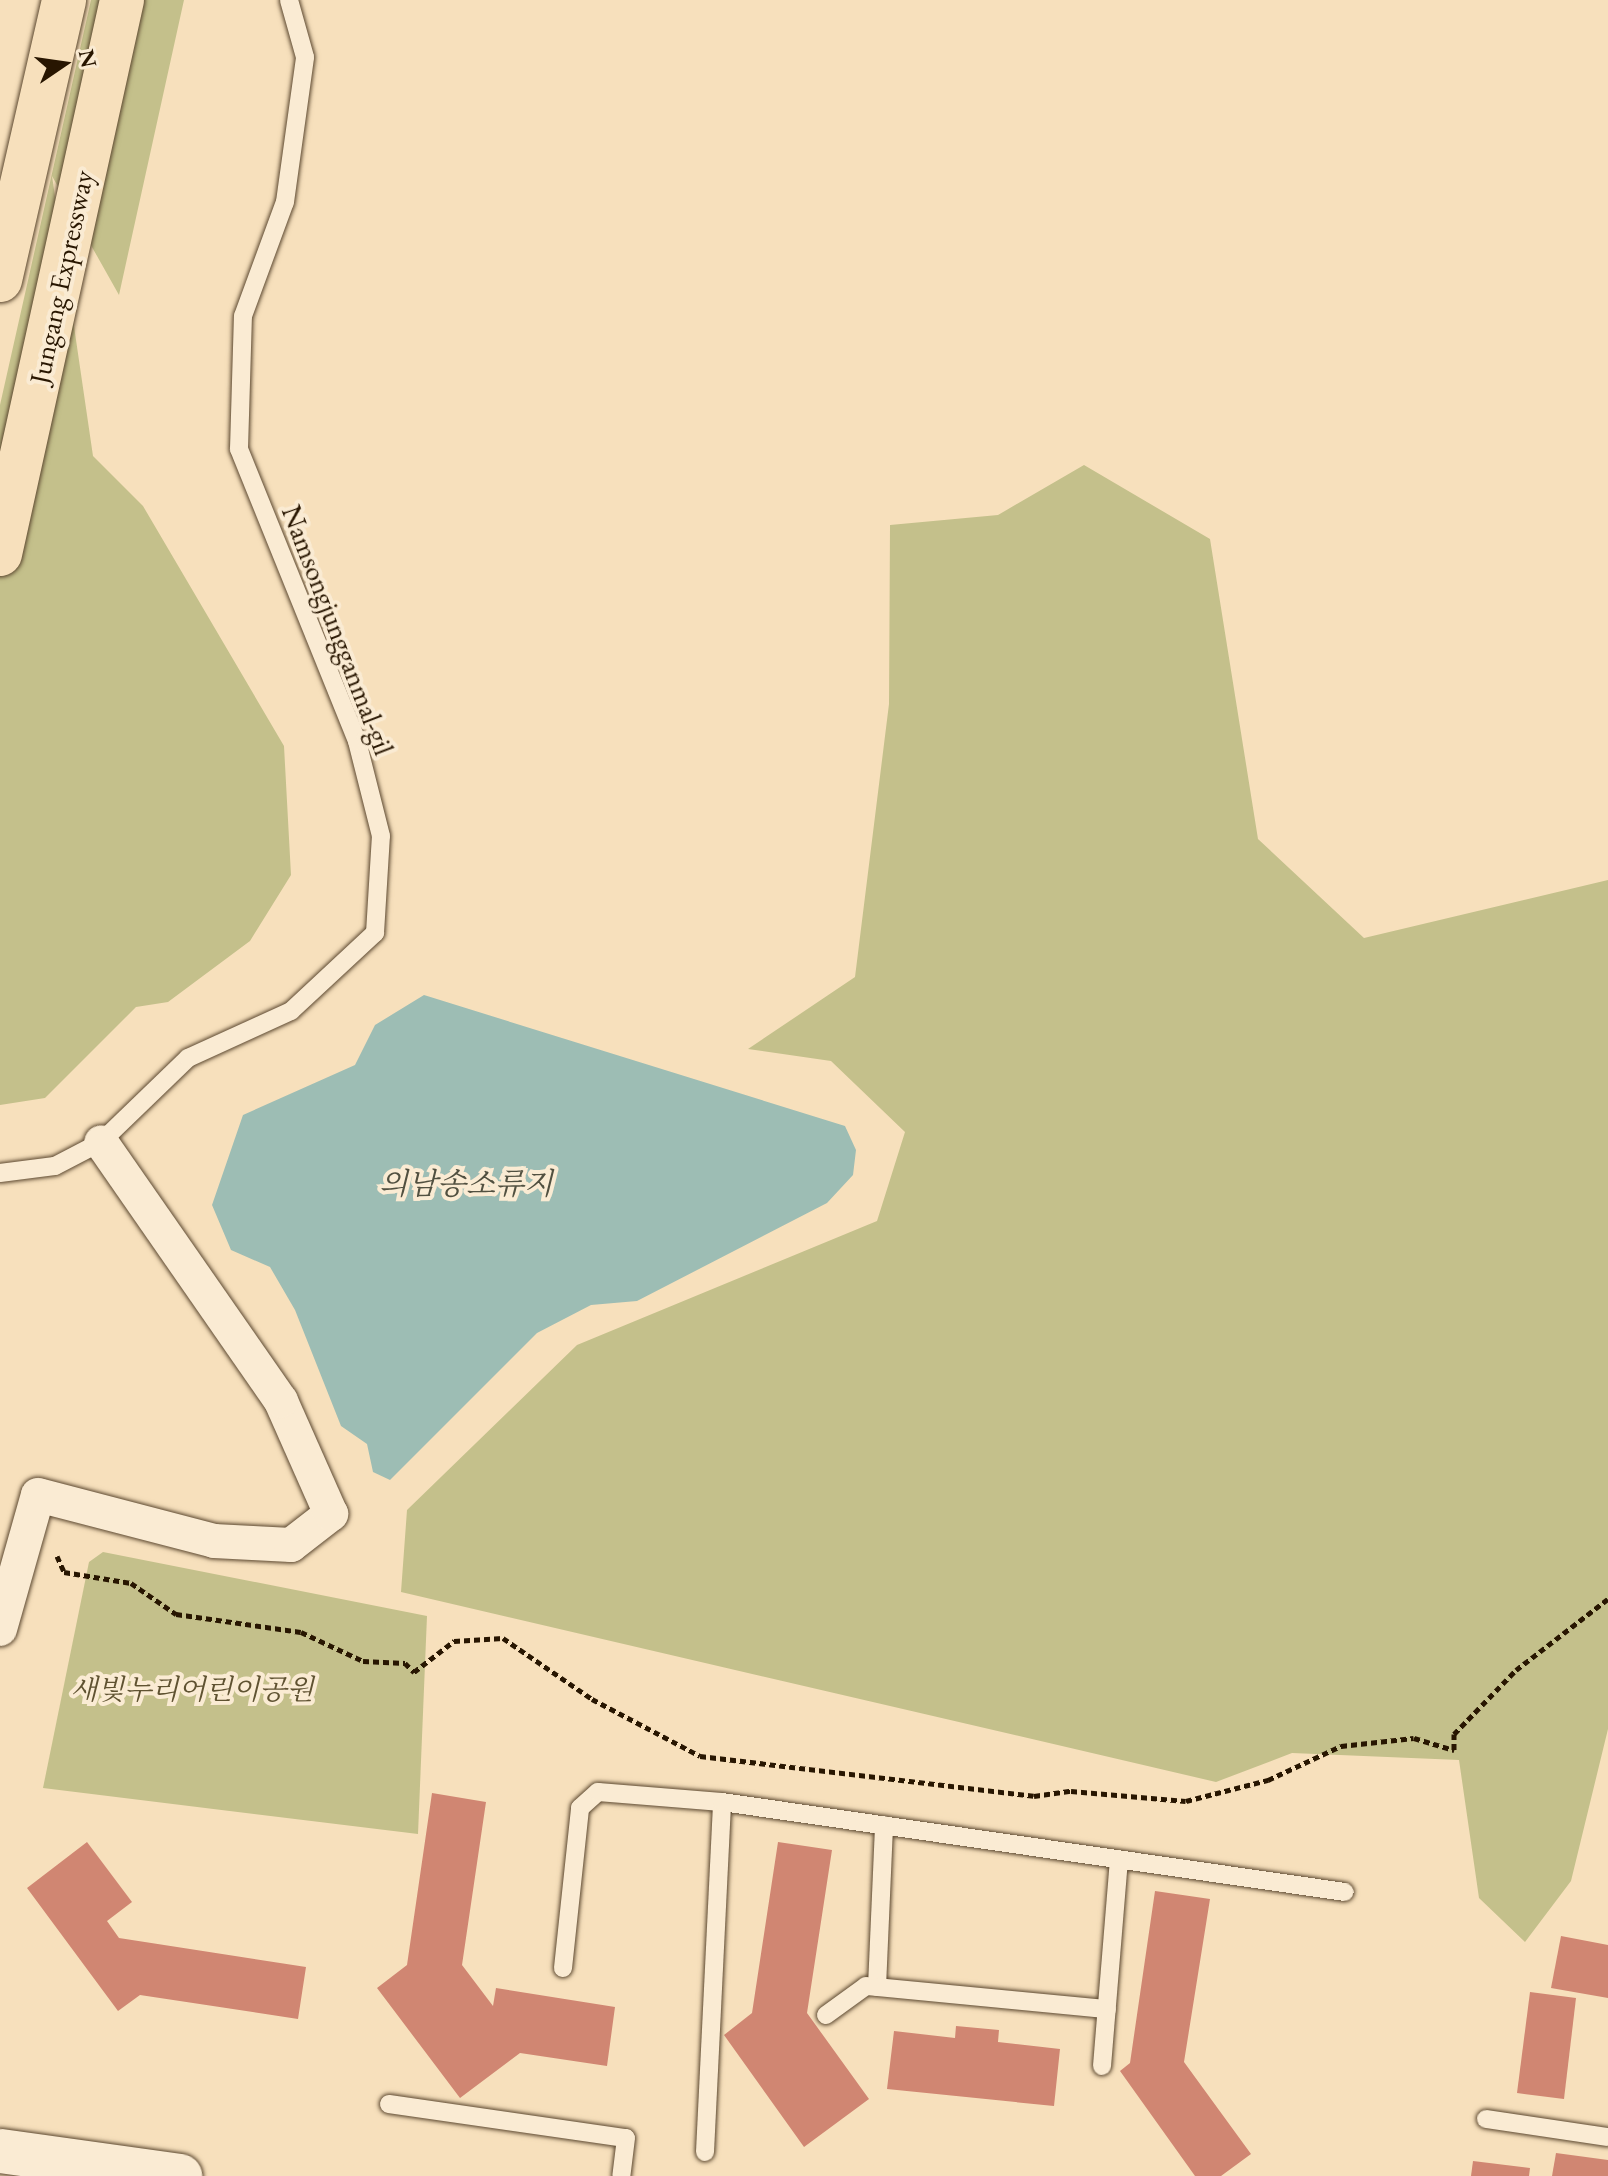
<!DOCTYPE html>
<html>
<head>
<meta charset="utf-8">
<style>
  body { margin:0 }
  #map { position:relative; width:1608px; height:2176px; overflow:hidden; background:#f7e0bc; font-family:"EB Garamond","Noto Serif KR",serif }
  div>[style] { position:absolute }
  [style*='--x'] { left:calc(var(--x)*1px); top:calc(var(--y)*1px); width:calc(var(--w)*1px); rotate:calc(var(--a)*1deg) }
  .green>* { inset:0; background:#c4c08b }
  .water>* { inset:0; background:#9dbdb4 }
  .building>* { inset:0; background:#d08672 }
  .path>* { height:5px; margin-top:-2.5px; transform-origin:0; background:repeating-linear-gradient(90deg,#281601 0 6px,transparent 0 10px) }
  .roads { filter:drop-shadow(0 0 2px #5c4830) drop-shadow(0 0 2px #5c4830) }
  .service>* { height:18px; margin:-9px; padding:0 9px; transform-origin:9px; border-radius:9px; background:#faebd3 }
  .minor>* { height:34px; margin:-17px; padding:0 17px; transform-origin:17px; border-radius:17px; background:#faebd3 }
  .tertiary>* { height:44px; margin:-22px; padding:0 22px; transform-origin:22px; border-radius:22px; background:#faebd3 }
  .motorway>* { height:44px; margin:-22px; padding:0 22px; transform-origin:22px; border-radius:22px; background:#f7e0bc }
  span { translate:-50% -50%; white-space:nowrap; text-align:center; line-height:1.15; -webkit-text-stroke:8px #faebd3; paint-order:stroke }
  .street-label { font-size:28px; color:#281601 }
  .park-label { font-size:28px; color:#5f5231; font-style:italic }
  .water-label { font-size:30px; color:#515040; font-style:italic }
  .north { position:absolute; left:24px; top:24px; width:80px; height:80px; -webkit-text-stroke:6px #faebd3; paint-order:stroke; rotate:77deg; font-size:22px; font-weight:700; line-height:32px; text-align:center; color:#281601 }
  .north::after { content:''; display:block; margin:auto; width:28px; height:36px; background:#281601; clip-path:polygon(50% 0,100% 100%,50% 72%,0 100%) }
</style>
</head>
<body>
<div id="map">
  <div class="green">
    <div style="clip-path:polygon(91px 0,184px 0,119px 295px,52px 176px,93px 456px,143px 506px,284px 746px,291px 875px,250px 941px,168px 1002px,136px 1007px,45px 1098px,0 1105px,0 405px)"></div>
    <div style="clip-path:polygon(1084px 465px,1210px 539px,1258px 839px,1364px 938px,1608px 880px,1608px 1729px,1571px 1881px,1525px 1942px,1479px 1898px,1459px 1760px,1292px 1753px,1216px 1782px,401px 1592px,407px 1510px,577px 1345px,877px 1221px,905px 1132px,831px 1061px,748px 1049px,855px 977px,889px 704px,890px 525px,998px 515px)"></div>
    <div style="clip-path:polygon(103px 1552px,427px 1616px,418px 1834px,43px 1788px,89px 1562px)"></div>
  </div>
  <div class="water">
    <div style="clip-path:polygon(424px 995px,845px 1126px,856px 1150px,853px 1175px,827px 1203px,637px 1301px,591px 1305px,537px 1333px,390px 1480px,373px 1472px,367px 1444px,341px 1426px,295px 1310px,270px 1267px,231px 1250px,212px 1205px,243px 1115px,355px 1065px,375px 1025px)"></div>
  </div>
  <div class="building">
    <div style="clip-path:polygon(432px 1793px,486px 1802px,462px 1965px,493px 2006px,496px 1988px,615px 2007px,607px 2066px,520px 2053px,460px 2098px,377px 1988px,407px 1965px)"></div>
    <div style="clip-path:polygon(87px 1842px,132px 1902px,107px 1921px,119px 1938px,306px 1967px,298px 2019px,140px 1995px,118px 2011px,27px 1888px)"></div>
    <div style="clip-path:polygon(778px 1842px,832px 1850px,807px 2013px,869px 2099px,804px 2147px,724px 2035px,752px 2013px)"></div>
    <div style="clip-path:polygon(1155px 1891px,1210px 1899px,1184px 2062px,1251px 2154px,1221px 2176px,1195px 2176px,1120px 2071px,1130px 2063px)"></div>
    <div style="clip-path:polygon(1561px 1936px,1608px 1945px,1608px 1998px,1551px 1988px)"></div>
    <div style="clip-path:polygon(1530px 1992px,1576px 1998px,1564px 2099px,1517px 2093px)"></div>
    <div style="clip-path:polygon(956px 2026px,999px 2030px,998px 2042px,1060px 2049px,1054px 2106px,887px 2089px,894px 2031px,955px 2038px)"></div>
    <div style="clip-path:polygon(1556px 2153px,1608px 2160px,1608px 2176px,1552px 2176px)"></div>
    <div style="clip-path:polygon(1473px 2161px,1530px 2168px,1529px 2176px,1471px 2176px)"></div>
  </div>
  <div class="path">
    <div style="--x:57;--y:1556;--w:17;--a:66"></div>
    <div style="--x:64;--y:1572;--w:68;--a:9.3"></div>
    <div style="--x:131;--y:1583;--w:55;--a:34.6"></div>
    <div style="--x:176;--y:1614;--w:126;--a:8.2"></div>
    <div style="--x:301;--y:1632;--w:68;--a:25.1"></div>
    <div style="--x:363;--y:1661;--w:42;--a:2.7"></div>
    <div style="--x:405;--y:1663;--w:13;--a:45"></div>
    <div style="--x:414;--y:1672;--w:51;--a:-37.8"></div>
    <div style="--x:454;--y:1641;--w:49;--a:-3.5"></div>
    <div style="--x:503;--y:1638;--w:108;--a:34.4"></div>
    <div style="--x:592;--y:1699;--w:122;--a:27.8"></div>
    <div style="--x:700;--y:1756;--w:336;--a:6.8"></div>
    <div style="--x:1034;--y:1796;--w:37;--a:-8"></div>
    <div style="--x:1071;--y:1791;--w:115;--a:5"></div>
    <div style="--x:1186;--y:1801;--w:85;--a:-14.4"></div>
    <div style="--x:1268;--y:1780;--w:81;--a:-25"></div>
    <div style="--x:1341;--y:1746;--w:73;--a:-6.3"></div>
    <div style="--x:1414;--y:1738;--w:42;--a:16.7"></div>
    <div style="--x:1454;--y:1750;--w:16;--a:-90"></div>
    <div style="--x:1454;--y:1734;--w:89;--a:-45.9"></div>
    <div style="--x:1516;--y:1670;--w:116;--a:-37.7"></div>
  </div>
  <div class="roads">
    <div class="service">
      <div style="--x:0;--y:1173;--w:55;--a:-7.3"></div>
      <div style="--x:55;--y:1166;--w:52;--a:-27.6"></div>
      <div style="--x:101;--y:1142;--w:121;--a:-44"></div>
      <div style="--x:188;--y:1058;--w:113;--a:-24.5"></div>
      <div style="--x:291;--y:1011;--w:115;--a:-42.9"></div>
      <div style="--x:375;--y:933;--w:97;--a:-86.5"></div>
      <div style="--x:381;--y:836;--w:98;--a:-104.2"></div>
      <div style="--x:357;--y:741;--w:315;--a:-112"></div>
      <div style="--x:239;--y:449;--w:133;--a:-88.3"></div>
      <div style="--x:243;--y:316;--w:121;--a:-69.8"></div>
      <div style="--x:285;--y:202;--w:146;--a:-82.1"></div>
      <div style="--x:305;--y:57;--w:59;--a:-105.7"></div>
      <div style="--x:563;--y:1968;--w:161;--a:-83.9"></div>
      <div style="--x:580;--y:1808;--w:24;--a:-42"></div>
      <div style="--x:598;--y:1792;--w:124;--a:4.6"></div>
      <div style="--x:877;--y:1987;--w:162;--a:-87.5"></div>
      <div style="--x:826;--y:2015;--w:49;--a:-35.9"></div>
      <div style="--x:866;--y:1986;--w:242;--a:5.5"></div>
      <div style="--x:1102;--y:2066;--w:207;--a:-85.3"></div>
      <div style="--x:389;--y:2104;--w:239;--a:8.2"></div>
      <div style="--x:626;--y:2138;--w:38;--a:97"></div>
      <div style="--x:1486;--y:2119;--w:123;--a:8.4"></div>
      <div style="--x:705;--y:2152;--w:350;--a:-87.2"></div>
      <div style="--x:722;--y:1802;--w:629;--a:8.22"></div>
    </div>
    <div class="minor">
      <div style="--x:0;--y:1629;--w:139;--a:-74.2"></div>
      <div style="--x:38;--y:1495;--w:182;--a:14.6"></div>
      <div style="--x:214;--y:1541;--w:77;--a:3"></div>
      <div style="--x:291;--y:1545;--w:51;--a:-37.8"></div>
      <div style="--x:331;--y:1514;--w:124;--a:-113.9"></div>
      <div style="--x:281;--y:1401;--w:315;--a:-124.8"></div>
    </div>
    <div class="tertiary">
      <div style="--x:0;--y:2151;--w:182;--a:7.9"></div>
    </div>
    <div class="motorway">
      <div style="--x:0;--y:280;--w:287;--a:-77.1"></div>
      <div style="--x:0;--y:554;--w:567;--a:-77.58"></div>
    </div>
  </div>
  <div class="street-label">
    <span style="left:61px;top:277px;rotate:-78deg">Jungang Expressway</span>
    <span style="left:338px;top:630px;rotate:69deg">Namsongjungganmal-gil</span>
  </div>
  <div class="park-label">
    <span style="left:192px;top:1689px">새빛누리어린이공원</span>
  </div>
  <div class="water-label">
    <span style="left:466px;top:1184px">의남송소류지</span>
  </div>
  <div class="north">N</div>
</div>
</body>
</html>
